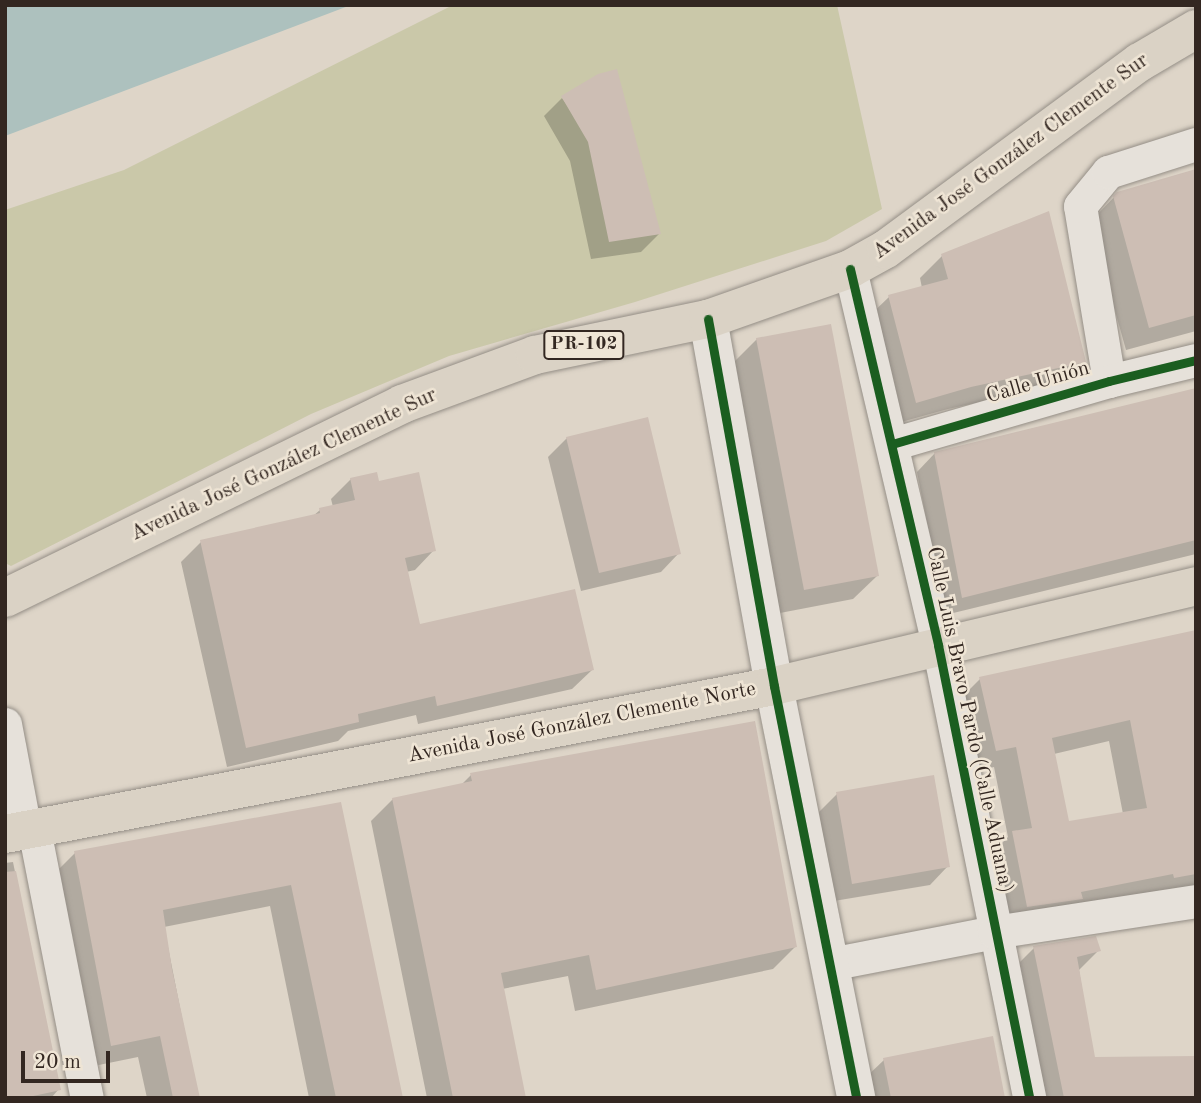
<!DOCTYPE html>
<html>
<head>
<meta charset="utf-8">
<style>
  body { margin:0 }
  #map { position:relative; width:1201px; height:1103px; overflow:hidden; background:#ded5c8; font-family:"Old Standard TT",serif }
  div>[style] { position:absolute }
  [style*='--x'] { left:calc(var(--x)*1px); top:calc(var(--y)*1px); width:calc(var(--w)*1px); rotate:calc(var(--a)*1deg) }
  .green>* { inset:0; background:#cac8a9 }
  .water>* { inset:0; background:#adc1be }
  .shadow>* { inset:0; background:#0003 }
  .building>* { inset:0; background:#cdbeb4 }
  .roads { filter:drop-shadow(0 0 2px #948e86) drop-shadow(0 0 2px #948e86) }
  .street>* { height:33px; margin:-16.5px; padding:0 16.5px; transform-origin:16.5px; border-radius:16.5px; background:#e6e1da }
  .secondary>* { height:38px; margin:-19px; padding:0 19px; transform-origin:19px; border-radius:19px; background:#e6e1da }
  .primary>* { height:38px; margin:-19px; padding:0 19px; transform-origin:19px; border-radius:19px; background:#dad2c5 }
  .cycleway>* { height:9px; margin:-4.5px; padding:0 4.5px; transform-origin:4.5px; border-radius:4.5px; background:#1b5e20 }
  span { translate:-50% -50%; white-space:nowrap; text-align:center; line-height:1.15; -webkit-text-stroke:5px #efe5d5; paint-order:stroke }
  .shield-label span { padding:2px 5px; background:#efe5d5; border:2px solid; border-radius:5px; -webkit-text-stroke-width:0 }
  .shield-label { font-size:19px; color:#332721; font-weight:700 }
  .street-label { font-size:21px; color:#332721 }
  .frame { position:absolute; inset:0; border:7px solid #332721; pointer-events:none }
  .scale { position:absolute; left:21px; top:1051px; width:89px; height:32px; box-sizing:border-box; border:4px solid #332721; border-top:0; padding-left:9px; font-size:21px; line-height:24px; white-space:nowrap; color:#332721; -webkit-text-stroke:5px #efe5d5; paint-order:stroke }
</style>
</head>
<body>
<div id="map">
  <div class="green">
    <div style="clip-path:polygon(453px 5px,837px 5px,882px 209px,826px 241px,635px 302px,449px 356px,311px 414px,11px 566px,5px 563px,5px 210px,124px 170px)"></div>
  </div>
  <div class="water">
    <div style="clip-path:polygon(5px 5px,351px 5px,5px 136px)"></div>
  </div>
  <div class="shadow">
    <div style="clip-path:polygon(562px 98px,659px 234px,641px 252px,591px 259px,570px 161px,544px 116px)"></div>
    <div style="clip-path:polygon(1196px 171px,1196px 331px,1126px 350px,1090px 222px,1118px 193px)"></div>
    <div style="clip-path:polygon(942px 256px,1084px 362px,1062px 384px,948px 409px,894px 424px,866px 319px,889px 297px,922px 288px,920px 278px)"></div>
    <div style="clip-path:polygon(757px 339px,877px 576px,853px 599px,780px 613px,733px 363px)"></div>
    <div style="clip-path:polygon(1196px 389px,1196px 554px,945px 615px,917px 472px,935px 453px)"></div>
    <div style="clip-path:polygon(567px 438px,679px 553px,661px 572px,581px 591px,548px 457px)"></div>
    <div style="clip-path:polygon(351px 479px,377px 483px,434px 550px,415px 570px,406px 572px,419px 627px,592px 670px,572px 689px,418px 724px,416px 715px,348px 731px,338px 741px,227px 767px,181px 562px,201px 542px,313px 516px,320px 510px,333px 507px,331px 499px)"></div>
    <div style="clip-path:polygon(evenodd,1196px 632px,1196px 892px,1006px 928px,991px 854px,1008px 837px,994px 767px,974px 772px,958px 701px,980px 679px,1196px 632px,1109px 741px,1123px 814px,1067px 823px,1054px 754px,1109px 741px)"></div>
    <div style="clip-path:polygon(471px 775px,795px 947px,773px 969px,575px 1011px,568px 976px,502px 989px,524px 1098px,427px 1098px,371px 821px,393px 799px,461px 785px)"></div>
    <div style="clip-path:polygon(837px 794px,948px 866px,930px 885px,834px 901px,819px 812px)"></div>
    <div style="clip-path:polygon(340px 804px,401px 1098px,309px 1098px,270px 906px,164px 927px,198px 1098px,147px 1098px,138px 1057px,89px 1067px,53px 875px,75px 853px)"></div>
    <div style="clip-path:polygon(13px 862px,59px 1089px,51px 1098px,5px 1098px,5px 863px)"></div>
    <div style="clip-path:polygon(1035px 947px,1099px 950px,1079px 970px,1093px 1058px,1196px 1098px,1041px 1098px,1016px 966px)"></div>
    <div style="clip-path:polygon(884px 1060px,1004px 1098px,869px 1098px,865px 1078px)"></div>
  </div>
  <div class="building">
    <div style="clip-path:polygon(617px 69px,661px 234px,609px 242px,588px 142px,561px 96px,598px 74px)"></div>
    <div style="clip-path:polygon(1196px 169px,1196px 315px,1149px 328px,1113px 196px,1117px 192px)"></div>
    <div style="clip-path:polygon(1049px 211px,1086px 362px,971px 387px,916px 403px,888px 295px,948px 279px,941px 254px)"></div>
    <div style="clip-path:polygon(831px 324px,879px 576px,804px 590px,756px 338px)"></div>
    <div style="clip-path:polygon(1196px 388px,1196px 540px,962px 598px,934px 452px)"></div>
    <div style="clip-path:polygon(648px 417px,681px 554px,599px 573px,566px 437px)"></div>
    <div style="clip-path:polygon(377px 472px,379px 481px,419px 472px,436px 551px,405px 558px,420px 624px,575px 589px,594px 670px,437px 706px,435px 696px,358px 714px,359px 722px,246px 748px,200px 540px,320px 513px,319px 508px,355px 500px,350px 478px)"></div>
    <div style="clip-path:polygon(evenodd,1196px 630px,1196px 874px,1174px 878px,1173px 874px,1081px 892px,1083px 899px,1027px 907px,1012px 831px,1032px 828px,1016px 747px,996px 751px,979px 677px,1196px 630px,1130px 720px,1147px 808px,1069px 821px,1052px 738px,1130px 720px)"></div>
    <div style="clip-path:polygon(755px 721px,797px 947px,596px 990px,589px 955px,501px 973px,526px 1098px,453px 1098px,392px 798px,472px 781px,470px 773px)"></div>
    <div style="clip-path:polygon(934px 775px,950px 867px,852px 884px,836px 792px)"></div>
    <div style="clip-path:polygon(341px 802px,403px 1098px,336px 1098px,291px 885px,163px 910px,172px 969px,200px 1098px,173px 1098px,160px 1036px,111px 1046px,74px 851px)"></div>
    <div style="clip-path:polygon(16px 871px,61px 1090px,24px 1098px,5px 1098px,5px 872px)"></div>
    <div style="clip-path:polygon(1096px 936px,1101px 951px,1077px 957px,1095px 1057px,1196px 1056px,1196px 1098px,1064px 1098px,1033px 946px)"></div>
    <div style="clip-path:polygon(993px 1036px,1005px 1098px,891px 1098px,883px 1058px)"></div>
  </div>
  <div class="roads">
    <div class="street">
      <div style="--x:850;--y:269;--w:386;--a:76.8"></div>
      <div style="--x:938;--y:645;--w:462;--a:78.6"></div>
      <div style="--x:1109;--y:381;--w:177;--a:-99.4"></div>
      <div style="--x:1080;--y:206;--w:44;--a:-50.5"></div>
      <div style="--x:1108;--y:172;--w:92;--a:-17.7"></div>
      <div style="--x:892;--y:444;--w:226;--a:-16.2"></div>
      <div style="--x:1109;--y:381;--w:89;--a:-13.6"></div>
      <div style="--x:5;--y:724;--w:108;--a:79.3"></div>
      <div style="--x:34;--y:829;--w:274;--a:78.9"></div>
      <div style="--x:830;--y:964;--w:167;--a:-11"></div>
      <div style="--x:994;--y:932;--w:204;--a:-8.7"></div>
    </div>
    <div class="secondary">
      <div style="--x:708;--y:319;--w:373;--a:79.8"></div>
      <div style="--x:774;--y:686;--w:420;--a:78.7"></div>
    </div>
    <div class="primary">
      <div style="--x:5;--y:598;--w:442;--a:-26"></div>
      <div style="--x:402;--y:404;--w:142;--a:-20.2"></div>
      <div style="--x:535;--y:355;--w:177;--a:-11.8"></div>
      <div style="--x:708;--y:319;--w:151;--a:-19.4"></div>
      <div style="--x:850;--y:269;--w:41;--a:-29.1"></div>
      <div style="--x:886;--y:249;--w:315;--a:-36.4"></div>
      <div style="--x:1140;--y:62;--w:65;--a:-30.5"></div>
      <div style="--x:5;--y:834;--w:783;--a:-10.89"></div>
      <div style="--x:774;--y:686;--w:434;--a:-13.3"></div>
    </div>
  </div>
  <div class="cycleway">
    <div style="--x:850;--y:269;--w:386;--a:76.8"></div>
    <div style="--x:938;--y:645;--w:462;--a:78.6"></div>
    <div style="--x:708;--y:319;--w:373;--a:79.8"></div>
    <div style="--x:774;--y:686;--w:420;--a:78.7"></div>
    <div style="--x:892;--y:444;--w:226;--a:-16.2"></div>
    <div style="--x:1109;--y:381;--w:89;--a:-13.6"></div>
  </div>
  <div class="shield-label">
    <span style="left:584px;top:345px">PR-102</span>
  </div>
  <div class="street-label">
    <span style="left:1011px;top:157px;rotate:-36deg">Avenida José González Clemente Sur</span>
    <span style="left:1038px;top:383px;rotate:-16deg">Calle Unión</span>
    <span style="left:284px;top:465px;rotate:-25deg">Avenida José González Clemente Sur</span>
    <span style="left:969px;top:720px;rotate:78deg">Calle Luis Bravo Pardo (Calle Aduana)</span>
    <span style="left:582px;top:723px;rotate:-11deg">Avenida José González Clemente Norte</span>
  </div>
  <div class="frame"></div>
  <div class="scale">20 m</div>
</div>
</body>
</html>
